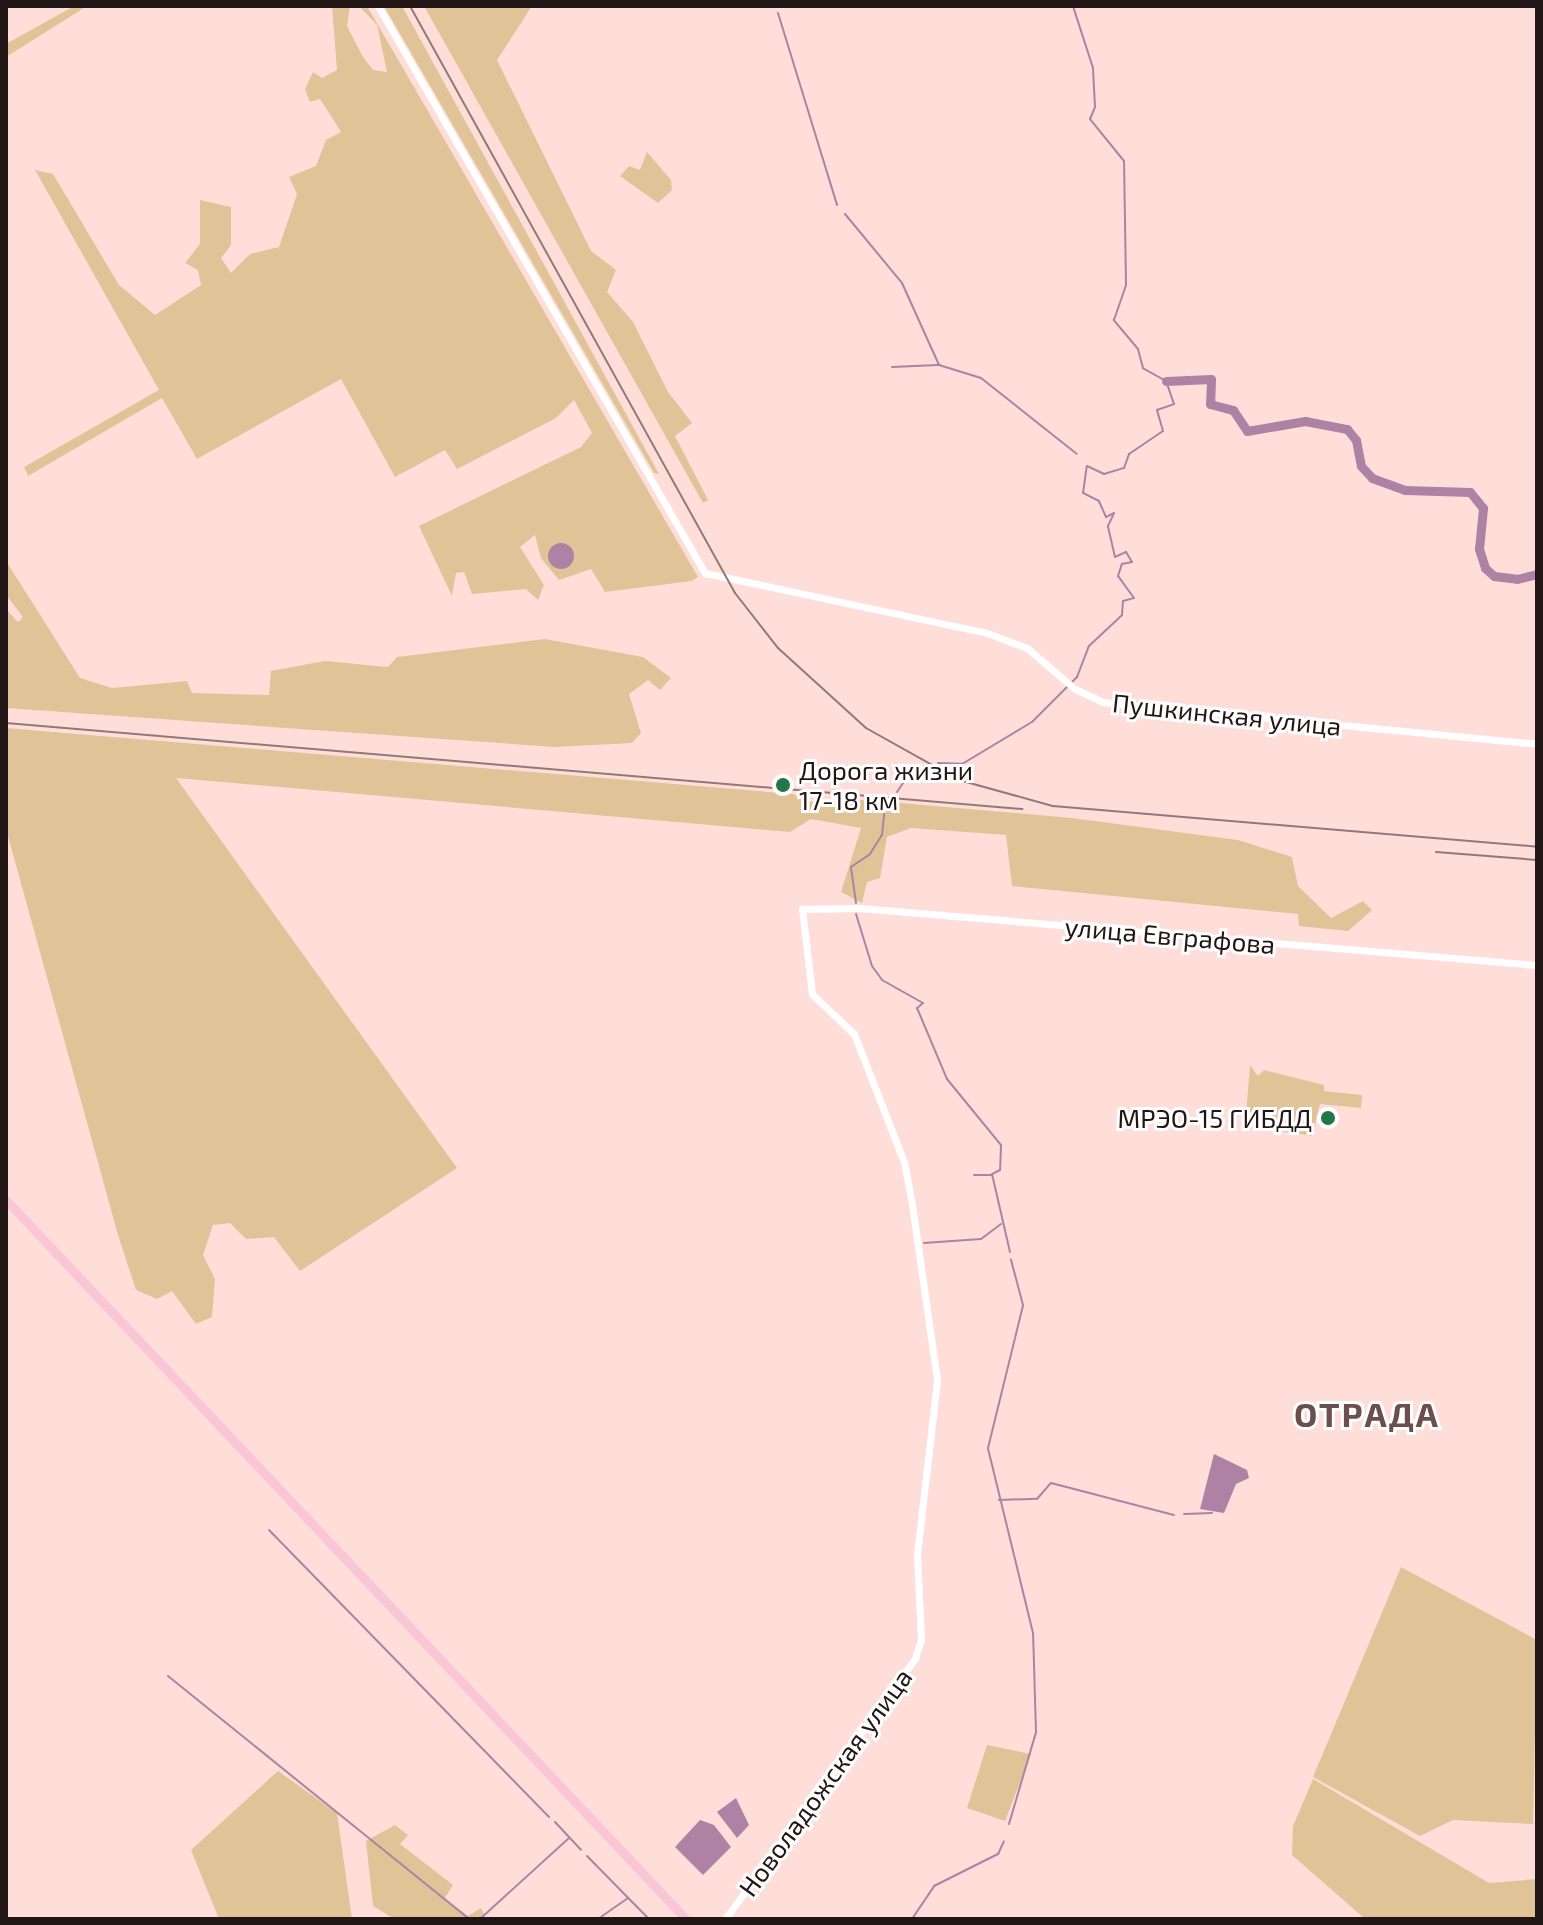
<!DOCTYPE html>
<html>
<head>
<meta charset="utf-8">
<style>
  body { margin:0 }
  #map { position:relative; width:1543px; height:1925px; overflow:hidden; background:#ffdeda; font-family:"Exo 2",sans-serif }
  div>[style] { position:absolute }
  [style*='--x'] { left:calc(var(--x)*1px); top:calc(var(--y)*1px); width:calc(var(--w)*1px); rotate:calc(var(--a)*1deg) }
  .green>* { inset:0; background:#e1c398 }
  .water>* { inset:0; background:#ad82a4 }
  .round { border-radius:50% }
  .stream>* { height:2px; margin:-1px; padding:0 1px; transform-origin:1px; border-radius:1px; background:#ad82a4 }
  .river>* { height:9px; margin:-4.5px; padding:0 4.5px; transform-origin:4.5px; border-radius:4.5px; background:#ad82a4 }
  .minor>* { height:7px; margin:-3.5px; padding:0 3.5px; transform-origin:3.5px; border-radius:3.5px; background:#fff }
  .major>* { height:9px; margin:-4.5px; padding:0 4.5px; transform-origin:4.5px; border-radius:4.5px; background:#fac5d6 }
  .rail>* { height:2px; margin:-1px; padding:0 1px; transform-origin:1px; border-radius:1px; background:#907a77 }
  .dots>* { width:22px; height:22px; translate:-50% -50%; box-sizing:border-box; border:4px solid #fff; border-radius:50% }
  span { translate:-50% -50%; white-space:nowrap; text-align:center; line-height:1.15; -webkit-text-stroke:6px #fff; paint-order:stroke }
  .street-label { font-size:26px; color:#211615 }
  .poi-label { font-size:26px; color:#211615 }
  .left { translate:0 -50%; text-align:left }
  .right { translate:-100% -50%; text-align:right }
  .district-label { font-size:34px; color:#6a4f4c; font-weight:700; letter-spacing:2px }
  .frame { position:absolute; inset:0; border:8px solid #211615; pointer-events:none }
</style>
</head>
<body>
<div id="map">
  <div class="green">
    <div style="clip-path:polygon(74px 6px,87px 6px,6px 57px,6px 44px)"></div>
    <div style="clip-path:polygon(332px 6px,350px 6px,347px 26px,363px 57px,373px 70px,387px 72px,377px 25px,359px 6px,367px 6px,698px 577px,692px 581px,605px 592px,591px 569px,559px 580px,541px 558px,535px 535px,520px 547px,544px 585px,538px 600px,526px 589px,472px 594px,464px 572px,456px 573px,452px 596px,419px 526px,581px 447px,592px 433px,574px 400px,556px 418px,457px 469px,445px 450px,395px 477px,341px 379px,197px 459px,162px 398px,28px 476px,24px 467px,159px 390px,35px 170px,53px 174px,119px 285px,155px 315px,201px 285px,198px 270px,185px 263px,200px 244px,200px 200px,231px 207px,231px 245px,221px 258px,231px 273px,250px 254px,279px 247px,297px 194px,289px 177px,316px 166px,326px 140px,341px 132px,320px 99px,310px 102px,305px 89px,313px 72px,322px 78px,337px 70px)"></div>
    <div style="clip-path:polygon(384px 6px,402px 6px,659px 474px,654px 473px)"></div>
    <div style="clip-path:polygon(424px 6px,532px 6px,497px 60px,591px 251px,616px 270px,607px 292px,633px 322px,668px 392px,692px 423px,675px 436px,708px 500px,703px 503px)"></div>
    <div style="clip-path:polygon(647px 152px,671px 180px,672px 190px,658px 203px,620px 176px,629px 166px,640px 170px)"></div>
    <div style="clip-path:polygon(6px 561px,80px 678px,112px 688px,187px 681px,192px 693px,269px 695px,271px 671px,324px 661px,388px 667px,397px 657px,545px 639px,643px 657px,671px 678px,660px 690px,648px 680px,629px 694px,641px 733px,632px 743px,554px 747px,6px 708px,6px 609px,18px 622px,23px 617px,6px 595px)"></div>
    <div style="clip-path:polygon(6px 728px,793px 794px,812px 802px,866px 800px,1072px 818px,1238px 840px,1292px 857px,1298px 886px,1331px 918px,1363px 901px,1372px 910px,1348px 931px,1299px 926px,1298px 914px,1012px 886px,1006px 835px,911px 828px,887px 837px,880px 878px,867px 882px,862px 903px,841px 892px,861px 828px,811px 819px,790px 832px,176px 778px,457px 1168px,300px 1271px,274px 1237px,246px 1239px,230px 1223px,213px 1225px,203px 1255px,215px 1279px,212px 1317px,196px 1324px,172px 1291px,157px 1299px,136px 1290px,118px 1235px,6px 829px)"></div>
    <div style="clip-path:polygon(1250px 1065px,1258px 1076px,1264px 1070px,1324px 1085px,1324px 1091px,1362px 1095px,1361px 1108px,1320px 1104px,1312px 1136px,1262px 1128px,1262px 1123px,1245px 1127px)"></div>
    <div style="clip-path:polygon(1401px 1567px,1537px 1640px,1533px 1824px,1453px 1820px,1420px 1836px,1313px 1777px)"></div>
    <div style="clip-path:polygon(987px 1745px,1031px 1754px,1005px 1821px,967px 1808px)"></div>
    <div style="clip-path:polygon(278px 1771px,337px 1813px,352px 1919px,219px 1919px,191px 1850px)"></div>
    <div style="clip-path:polygon(1313px 1779px,1489px 1883px,1537px 1879px,1537px 1919px,1365px 1919px,1292px 1855px,1293px 1826px)"></div>
    <div style="clip-path:polygon(395px 1825px,408px 1835px,400px 1844px,453px 1885px,445px 1898px,468px 1916px,481px 1908px,486px 1919px,394px 1919px,373px 1906px,366px 1841px)"></div>
  </div>
  <div class="water">
    <div class="round" style="left:548px;top:543px;width:26px;height:26px"></div>
    <div style="clip-path:polygon(1214px 1454px,1247px 1470px,1249px 1478px,1236px 1484px,1224px 1513px,1200px 1509px)"></div>
    <div style="clip-path:polygon(736px 1798px,749px 1825px,737px 1838px,717px 1812px)"></div>
    <div style="clip-path:polygon(700px 1820px,714px 1825px,731px 1847px,703px 1875px,675px 1847px)"></div>
  </div>
  <div class="stream">
    <div style="--x:778;--y:13;--w:201;--a:72.9"></div>
    <div style="--x:845;--y:214;--w:89;--a:50.4"></div>
    <div style="--x:902;--y:283;--w:90;--a:65.7"></div>
    <div style="--x:939;--y:365;--w:44;--a:17.2"></div>
    <div style="--x:981;--y:378;--w:122;--a:38.4"></div>
    <div style="--x:892;--y:367;--w:46;--a:-2.5"></div>
    <div style="--x:938;--y:763;--w:24;--a:2"></div>
    <div style="--x:962;--y:764;--w:82;--a:-31"></div>
    <div style="--x:1032;--y:722;--w:64;--a:-45"></div>
    <div style="--x:1077;--y:677;--w:33;--a:-69"></div>
    <div style="--x:1089;--y:646;--w:45;--a:-43.2"></div>
    <div style="--x:1122;--y:615;--w:14;--a:-86"></div>
    <div style="--x:1123;--y:601;--w:11;--a:-15"></div>
    <div style="--x:1134;--y:598;--w:27;--a:-126"></div>
    <div style="--x:1118;--y:576;--w:13;--a:-72"></div>
    <div style="--x:1122;--y:564;--w:10;--a:-11"></div>
    <div style="--x:1132;--y:562;--w:12;--a:-121"></div>
    <div style="--x:1126;--y:552;--w:12;--a:156"></div>
    <div style="--x:1115;--y:557;--w:32;--a:-103"></div>
    <div style="--x:1108;--y:526;--w:14;--a:-65"></div>
    <div style="--x:1114;--y:513;--w:9;--a:153"></div>
    <div style="--x:1106;--y:517;--w:17;--a:-114"></div>
    <div style="--x:1099;--y:501;--w:18;--a:-153"></div>
    <div style="--x:1083;--y:493;--w:27;--a:-82"></div>
    <div style="--x:1087;--y:466;--w:19;--a:25"></div>
    <div style="--x:1104;--y:474;--w:21;--a:-17"></div>
    <div style="--x:1124;--y:468;--w:15;--a:-70"></div>
    <div style="--x:1129;--y:454;--w:41;--a:-34.1"></div>
    <div style="--x:1163;--y:431;--w:22;--a:-106"></div>
    <div style="--x:1157;--y:410;--w:18;--a:-19"></div>
    <div style="--x:1174;--y:404;--w:24;--a:-109"></div>
    <div style="--x:1166;--y:381;--w:26;--a:-151"></div>
    <div style="--x:1143;--y:368;--w:20;--a:-105"></div>
    <div style="--x:1138;--y:349;--w:38;--a:-130"></div>
    <div style="--x:1114;--y:320;--w:37;--a:-71"></div>
    <div style="--x:1126;--y:285;--w:124;--a:-90.9"></div>
    <div style="--x:1124;--y:161;--w:54;--a:-129"></div>
    <div style="--x:1090;--y:119;--w:13;--a:-67"></div>
    <div style="--x:1095;--y:107;--w:39;--a:-93"></div>
    <div style="--x:1093;--y:68;--w:65;--a:-107.9"></div>
    <div style="--x:897;--y:792;--w:27;--a:-56"></div>
    <div style="--x:912;--y:770;--w:21;--a:11"></div>
    <div style="--x:856;--y:903;--w:36;--a:-98"></div>
    <div style="--x:851;--y:867;--w:23;--a:-34"></div>
    <div style="--x:870;--y:854;--w:22;--a:-58"></div>
    <div style="--x:882;--y:835;--w:27;--a:-84"></div>
    <div style="--x:885;--y:808;--w:13;--a:-32"></div>
    <div style="--x:856;--y:914;--w:54;--a:72.9"></div>
    <div style="--x:872;--y:966;--w:17;--a:54"></div>
    <div style="--x:882;--y:980;--w:47;--a:29.3"></div>
    <div style="--x:923;--y:1003;--w:8;--a:140"></div>
    <div style="--x:917;--y:1008;--w:77;--a:67.1"></div>
    <div style="--x:947;--y:1079;--w:85;--a:50.7"></div>
    <div style="--x:1001;--y:1145;--w:25;--a:92"></div>
    <div style="--x:1000;--y:1170;--w:9;--a:153"></div>
    <div style="--x:992;--y:1174;--w:80;--a:77"></div>
    <div style="--x:974;--y:1175;--w:18;--a:0"></div>
    <div style="--x:924;--y:1243;--w:57;--a:-4"></div>
    <div style="--x:981;--y:1239;--w:25;--a:-37"></div>
    <div style="--x:999;--y:1500;--w:38;--a:-2"></div>
    <div style="--x:1037;--y:1499;--w:21;--a:-49"></div>
    <div style="--x:1051;--y:1483;--w:127;--a:14.6"></div>
    <div style="--x:1184;--y:1514;--w:28;--a:-2"></div>
    <div style="--x:269;--y:1530;--w:401;--a:45.7"></div>
    <div style="--x:168;--y:1676;--w:387;--a:38.9"></div>
    <div style="--x:555;--y:1822;--w:38;--a:47"></div>
    <div style="--x:1009;--y:1824;--w:96;--a:-73.6"></div>
    <div style="--x:1036;--y:1732;--w:99;--a:-91.7"></div>
    <div style="--x:1033;--y:1633;--w:190;--a:-103.7"></div>
    <div style="--x:988;--y:1448;--w:147;--a:-76.2"></div>
    <div style="--x:1023;--y:1305;--w:47;--a:-104.9"></div>
    <div style="--x:587;--y:1856;--w:88;--a:45.5"></div>
    <div style="--x:480;--y:1919;--w:120;--a:-42.3"></div>
    <div style="--x:598;--y:1919;--w:37;--a:-35"></div>
    <div style="--x:912;--y:1919;--w:40;--a:-56"></div>
    <div style="--x:934;--y:1886;--w:72;--a:-26.6"></div>
    <div style="--x:998;--y:1854;--w:14;--a:-65"></div>
  </div>
  <div class="river">
    <div style="--x:1166;--y:381;--w:45;--a:-2.5"></div>
    <div style="--x:1211;--y:379;--w:25;--a:92"></div>
    <div style="--x:1210;--y:404;--w:24;--a:15"></div>
    <div style="--x:1233;--y:410;--w:25;--a:56"></div>
    <div style="--x:1247;--y:431;--w:59;--a:-9.8"></div>
    <div style="--x:1305;--y:421;--w:43;--a:10.8"></div>
    <div style="--x:1347;--y:429;--w:14;--a:51"></div>
    <div style="--x:1356;--y:440;--w:26;--a:79"></div>
    <div style="--x:1361;--y:466;--w:16;--a:47"></div>
    <div style="--x:1372;--y:478;--w:35;--a:20"></div>
    <div style="--x:1405;--y:490;--w:65;--a:1.8"></div>
    <div style="--x:1470;--y:492;--w:21;--a:51"></div>
    <div style="--x:1483;--y:508;--w:41;--a:95.6"></div>
    <div style="--x:1479;--y:549;--w:20;--a:72"></div>
    <div style="--x:1485;--y:568;--w:12;--a:42"></div>
    <div style="--x:1494;--y:576;--w:23;--a:7"></div>
    <div style="--x:1517;--y:579;--w:21;--a:-14"></div>
  </div>
  <div class="minor">
    <div style="--x:378;--y:6;--w:655;--a:60.03"></div>
    <div style="--x:705;--y:573;--w:288;--a:12"></div>
    <div style="--x:987;--y:633;--w:43;--a:20.6"></div>
    <div style="--x:1027;--y:648;--w:63;--a:40.5"></div>
    <div style="--x:1075;--y:689;--w:31;--a:25"></div>
    <div style="--x:1103;--y:702;--w:436;--a:5.5"></div>
    <div style="--x:725;--y:1919;--w:323;--a:-53.9"></div>
    <div style="--x:915;--y:1658;--w:20;--a:-72"></div>
    <div style="--x:921;--y:1639;--w:85;--a:-92.7"></div>
    <div style="--x:917;--y:1554;--w:175;--a:-83.4"></div>
    <div style="--x:937;--y:1380;--w:178;--a:-98.1"></div>
    <div style="--x:912;--y:1204;--w:43;--a:-100.8"></div>
    <div style="--x:904;--y:1162;--w:137;--a:-111.3"></div>
    <div style="--x:854;--y:1034;--w:58;--a:-136.4"></div>
    <div style="--x:812;--y:994;--w:86;--a:-96.7"></div>
    <div style="--x:802;--y:909;--w:57;--a:-1"></div>
    <div style="--x:859;--y:908;--w:680;--a:4.81"></div>
  </div>
  <div class="major">
    <div style="--x:6;--y:1200;--w:990;--a:46.6"></div>
  </div>
  <div class="rail">
    <div style="--x:410;--y:6;--w:671;--a:61.03"></div>
    <div style="--x:735;--y:593;--w:70;--a:52"></div>
    <div style="--x:778;--y:648;--w:119;--a:42.3"></div>
    <div style="--x:866;--y:728;--w:107;--a:29.2"></div>
    <div style="--x:959;--y:780;--w:98;--a:15.5"></div>
    <div style="--x:1053;--y:806;--w:486;--a:4.8"></div>
    <div style="--x:6;--y:723;--w:1020;--a:4.84"></div>
    <div style="--x:1436;--y:852;--w:101;--a:4.5"></div>
  </div>
  <div class="dots">
    <div style="left:783px;top:785px;background:#227749"></div>
    <div style="left:1328px;top:1118px;background:#227749"></div>
  </div>
  <div class="street-label">
    <span style="left:1227px;top:714px;rotate:6deg">Пушкинская улица</span>
    <span style="left:1170px;top:935px;rotate:5deg">улица Евграфова</span>
    <span style="left:825px;top:1782px;rotate:-54deg">Новоладожская улица</span>
  </div>
  <div class="poi-label">
    <span class="left" style="left:799px;top:785px">Дорога жизни<br>17-18 км</span>
    <span class="right" style="left:1312px;top:1118px">МРЭО-15 ГИБДД</span>
  </div>
  <div class="district-label">
    <span style="left:1367px;top:1414px">ОТРАДА</span>
  </div>
  <div class="frame"></div>
</div>
</body>
</html>
